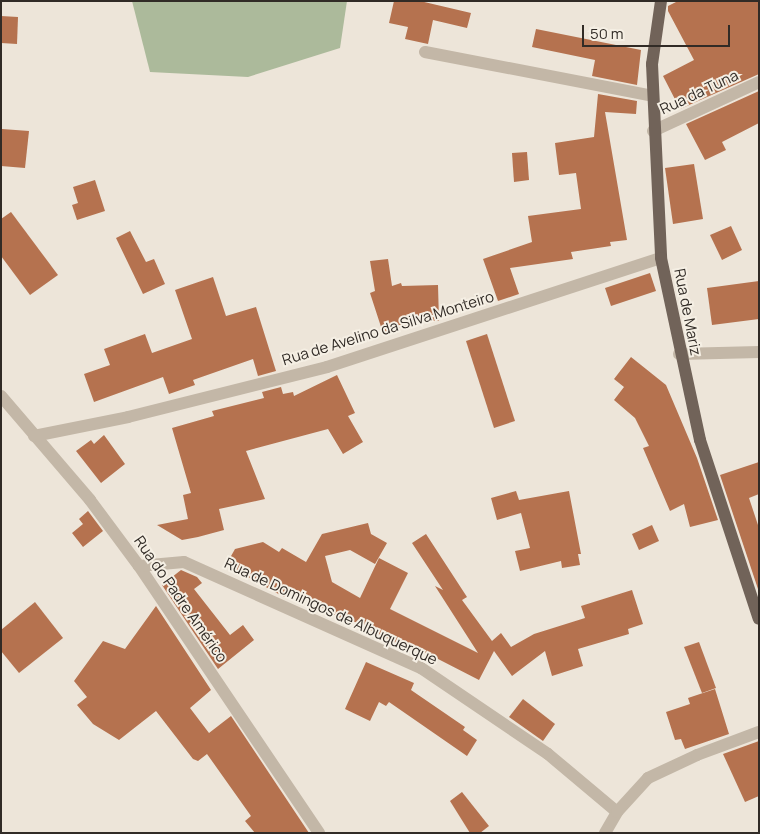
<!DOCTYPE html>
<html>
<head>
<meta charset="utf-8">
<style>
  body { margin:0 }
  #map { position:relative; width:760px; height:834px; overflow:hidden; background:#ede5d9; font-family:Manrope,sans-serif }
  div>[style] { position:absolute }
  [style*='--x'] { left:calc(var(--x)*1px); top:calc(var(--y)*1px); width:calc(var(--w)*1px); rotate:calc(var(--a)*1deg) }
  .green>* { inset:0; background:#acba9b }
  .building>* { inset:0; background:#b5724f }
  .minor>* { height:12px; margin:-6px; padding:0 6px; transform-origin:6px; border-radius:6px; background:#c3b7a7 }
  .major>* { height:12px; margin:-6px; padding:0 6px; transform-origin:6px; border-radius:6px; background:#716359 }
  span { translate:-50% -50%; white-space:nowrap; text-align:center; line-height:1.15; -webkit-text-stroke:4px #f5efe4; paint-order:stroke }
  .street-label { font-size:15px; color:#312b26 }
  .frame { position:absolute; inset:0; border:2px solid #312b26; pointer-events:none }
  .scale { position:absolute; left:582px; top:25px; width:148px; height:22px; box-sizing:border-box; border:2px solid #312b26; border-top:0; padding-left:6px; font-size:15px; line-height:18px; white-space:nowrap; color:#312b26; -webkit-text-stroke:4px #f5efe4; paint-order:stroke }
</style>
</head>
<body>
<div id="map">
  <div class="green">
    <div style="clip-path:polygon(132px 1px,347px 1px,340px 48px,248px 77px,150px 72px)"></div>
  </div>
  <div class="building">
    <div style="clip-path:polygon(394px 1px,420px 1px,471px 13px,467px 28px,433px 20px,428px 44px,405px 39px,408px 27px,389px 23px)"></div>
    <div style="clip-path:polygon(678px 1px,759px 1px,759px 74px,680px 109px,663px 76px,694px 60px,668px 11px,668px 6px)"></div>
    <div style="clip-path:polygon(1px 16px,18px 17px,17px 44px,1px 43px)"></div>
    <div style="clip-path:polygon(536px 29px,641px 50px,637px 85px,592px 76px,595px 60px,532px 47px)"></div>
    <div style="clip-path:polygon(759px 91px,759px 123px,722px 142px,726px 150px,705px 160px,686px 124px)"></div>
    <div style="clip-path:polygon(598px 94px,637px 101px,636px 114px,605px 112px,627px 240px,610px 242px,611px 246px,571px 252px,573px 259px,510px 268px,519px 294px,498px 301px,483px 259px,532px 242px,528px 216px,581px 209px,576px 173px,559px 175px,555px 143px,594px 137px)"></div>
    <div style="clip-path:polygon(2px 129px,29px 131px,25px 168px,1px 166px)"></div>
    <div style="clip-path:polygon(527px 152px,529px 180px,514px 182px,512px 153px)"></div>
    <div style="clip-path:polygon(694px 164px,703px 219px,673px 224px,665px 168px)"></div>
    <div style="clip-path:polygon(95px 180px,105px 211px,77px 220px,72px 205px,78px 203px,73px 187px)"></div>
    <div style="clip-path:polygon(11px 212px,58px 275px,30px 295px,1px 256px,1px 219px)"></div>
    <div style="clip-path:polygon(731px 226px,742px 250px,722px 260px,710px 235px)"></div>
    <div style="clip-path:polygon(130px 231px,146px 262px,154px 259px,165px 284px,143px 294px,116px 238px)"></div>
    <div style="clip-path:polygon(388px 259px,392px 286px,401px 283px,402px 286px,438px 285px,439px 321px,420px 321px,383px 333px,370px 293px,375px 291px,370px 261px)"></div>
    <div style="clip-path:polygon(650px 273px,656px 291px,611px 306px,605px 288px)"></div>
    <div style="clip-path:polygon(213px 277px,226px 316px,256px 307px,276px 371px,258px 376px,253px 359px,193px 380px,195px 385px,169px 394px,163px 377px,94px 402px,84px 374px,110px 365px,104px 349px,145px 334px,152px 353px,192px 339px,175px 290px)"></div>
    <div style="clip-path:polygon(759px 281px,759px 319px,712px 325px,707px 288px)"></div>
    <div style="clip-path:polygon(487px 334px,515px 421px,494px 428px,466px 341px)"></div>
    <div style="clip-path:polygon(631px 357px,666px 385px,697px 458px,718px 520px,690px 527px,684px 504px,670px 511px,643px 448px,649px 446px,635px 418px,614px 400px,624px 387px,614px 379px)"></div>
    <div style="clip-path:polygon(337px 375px,355px 413px,348px 416px,363px 442px,343px 454px,328px 429px,246px 451px,265px 499px,219px 509px,224px 530px,198px 537px,182px 540px,157px 525px,188px 519px,183px 495px,191px 493px,172px 428px,214px 416px,212px 411px,264px 398px,262px 392px,281px 387px,283px 394px,293px 392px,294px 396px)"></div>
    <div style="clip-path:polygon(104px 435px,125px 464px,101px 483px,76px 451px,91px 440px,94px 444px)"></div>
    <div style="clip-path:polygon(759px 462px,759px 494px,749px 498px,759px 528px,759px 592px,720px 475px)"></div>
    <div style="clip-path:polygon(516px 491px,519px 500px,569px 491px,581px 554px,578px 554px,580px 565px,562px 568px,561px 561px,520px 571px,515px 551px,530px 548px,521px 513px,497px 520px,491px 498px)"></div>
    <div style="clip-path:polygon(88px 511px,103px 531px,83px 547px,72px 533px,83px 524px,79px 519px)"></div>
    <div style="clip-path:polygon(368px 523px,371px 534px,387px 543px,375px 564px,350px 550px,325px 556px,332px 582px,360px 598px,379px 558px,408px 573px,390px 609px,478px 653px,435px 586px,443px 590px,412px 543px,426px 534px,467px 597px,462px 600px,492px 641px,501px 633px,511px 647px,534px 634px,585px 618px,581px 606px,632px 590px,643px 624px,628px 629px,629px 634px,578px 649px,583px 666px,552px 676px,545px 651px,512px 676px,494px 651px,479px 680px,403px 641px,400px 645px,345px 617px,343px 620px,298px 593px,284px 597px,226px 565px,235px 549px,263px 542px,279px 552px,282px 548px,306px 562px,322px 534px)"></div>
    <div style="clip-path:polygon(652px 525px,659px 541px,639px 550px,632px 534px)"></div>
    <div style="clip-path:polygon(181px 570px,197px 577px,202px 583px,194px 589px,230px 635px,243px 625px,254px 640px,218px 669px,162px 585px)"></div>
    <div style="clip-path:polygon(35px 602px,63px 638px,19px 673px,1px 651px,1px 630px)"></div>
    <div style="clip-path:polygon(156px 606px,211px 690px,190px 708px,209px 733px,231px 716px,309px 833px,255px 833px,245px 821px,251px 816px,207px 754px,198px 761px,193px 759px,156px 711px,119px 740px,93px 724px,77px 705px,87px 697px,74px 681px,103px 641px,125px 649px)"></div>
    <div style="clip-path:polygon(699px 642px,716px 688px,702px 693px,684px 647px)"></div>
    <div style="clip-path:polygon(366px 662px,414px 683px,411px 690px,465px 727px,463px 730px,477px 740px,467px 756px,389px 702px,386px 706px,379px 702px,370px 721px,345px 709px)"></div>
    <div style="clip-path:polygon(715px 689px,729px 734px,685px 749px,681px 739px,675px 740px,666px 712px,690px 704px,688px 698px)"></div>
    <div style="clip-path:polygon(523px 699px,555px 724px,543px 741px,509px 717px)"></div>
    <div style="clip-path:polygon(759px 741px,759px 796px,745px 802px,723px 754px)"></div>
    <div style="clip-path:polygon(462px 792px,489px 826px,480px 833px,470px 833px,450px 801px)"></div>
  </div>
  <div class="minor">
    <div style="--x:425;--y:52;--w:232;--a:10.9"></div>
    <div style="--x:653;--y:131;--w:117;--a:-24.8"></div>
    <div style="--x:679;--y:354;--w:80;--a:-1.4"></div>
    <div style="--x:1;--y:396;--w:137;--a:49.4"></div>
    <div style="--x:90;--y:500;--w:82;--a:53.4"></div>
    <div style="--x:139;--y:566;--w:322;--a:56"></div>
    <div style="--x:34;--y:436;--w:96;--a:-11.4"></div>
    <div style="--x:128;--y:417;--w:205;--a:-14.1"></div>
    <div style="--x:327;--y:367;--w:351;--a:-18.1"></div>
    <div style="--x:139;--y:566;--w:45;--a:-5.1"></div>
    <div style="--x:184;--y:562;--w:260;--a:24.1"></div>
    <div style="--x:421;--y:668;--w:153;--a:34.1"></div>
    <div style="--x:548;--y:754;--w:90;--a:40"></div>
    <div style="--x:605;--y:833;--w:24;--a:-60"></div>
    <div style="--x:617;--y:812;--w:46;--a:-47.6"></div>
    <div style="--x:648;--y:778;--w:54;--a:-25.1"></div>
    <div style="--x:697;--y:755;--w:66;--a:-20.4"></div>
  </div>
  <div class="major">
    <div style="--x:661;--y:1;--w:64;--a:98.1"></div>
    <div style="--x:652;--y:64;--w:194;--a:87.3"></div>
    <div style="--x:661;--y:258;--w:186;--a:77.9"></div>
    <div style="--x:700;--y:440;--w:188;--a:71.8"></div>
  </div>
  <div class="street-label">
    <span style="left:699px;top:92px;rotate:-25deg">Rua da Tuna</span>
    <span style="left:688px;top:312px;rotate:79deg">Rua de Mariz</span>
    <span style="left:388px;top:328px;rotate:-17deg">Rua de Avelino da Silva Monteiro</span>
    <span style="left:181px;top:599px;rotate:55deg">Rua do Padre Américo</span>
    <span style="left:331px;top:611px;rotate:25deg">Rua de Domingos de Albuquerque</span>
  </div>
  <div class="frame"></div>
  <div class="scale">50 m</div>
</div>
</body>
</html>
